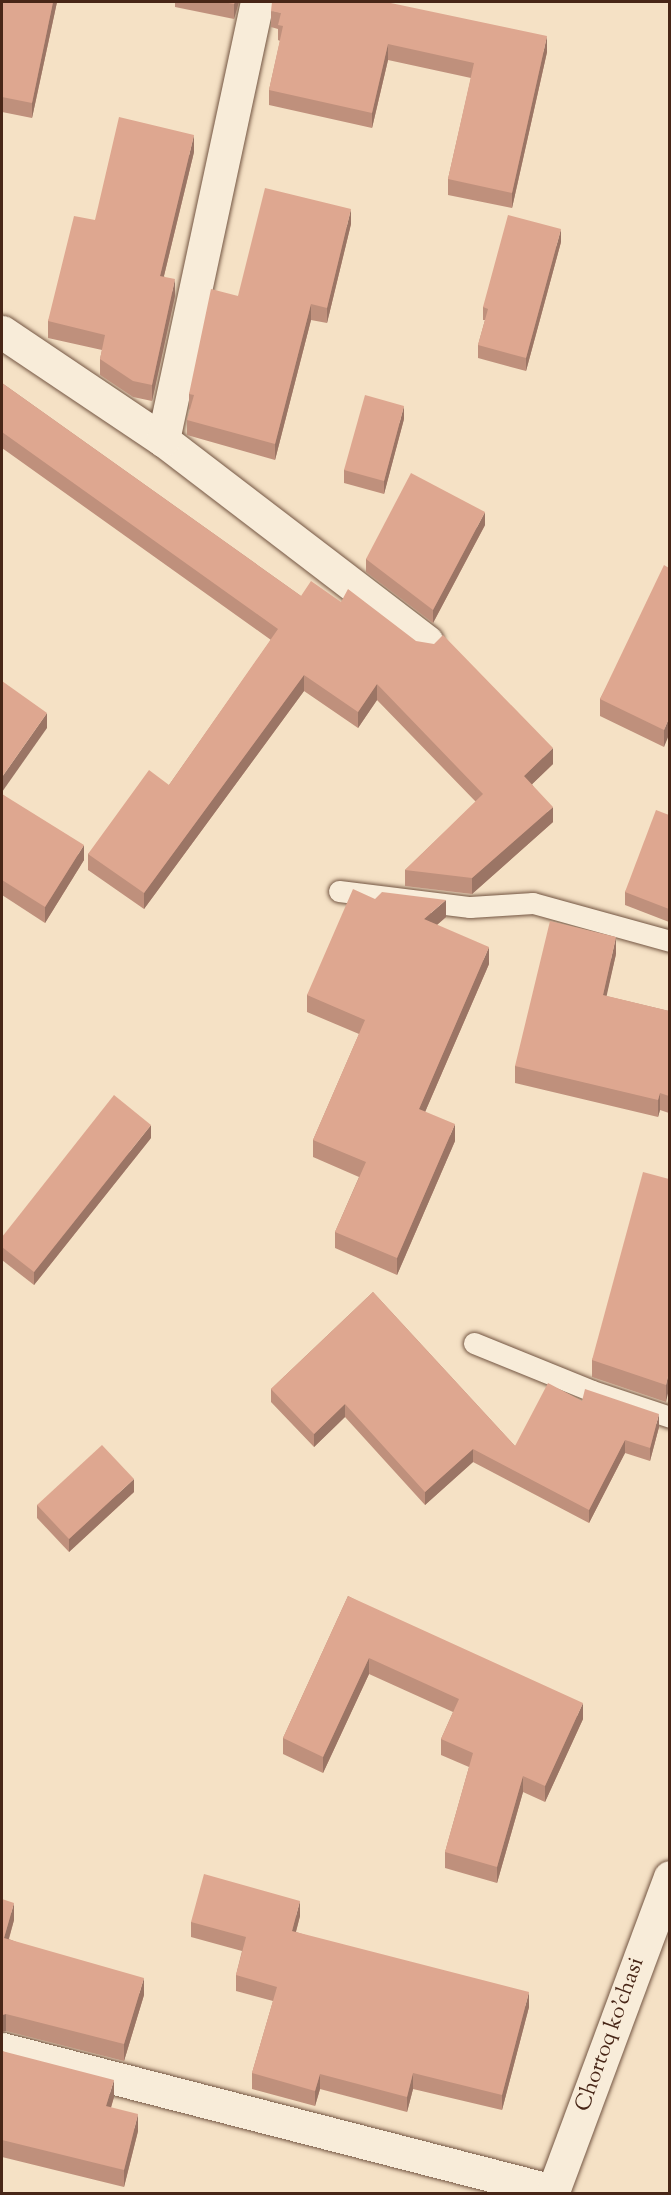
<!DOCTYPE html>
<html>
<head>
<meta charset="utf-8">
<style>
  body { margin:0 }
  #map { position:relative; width:671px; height:2195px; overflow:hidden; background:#f5e1c5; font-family:"Sorts Mill Goudy",serif }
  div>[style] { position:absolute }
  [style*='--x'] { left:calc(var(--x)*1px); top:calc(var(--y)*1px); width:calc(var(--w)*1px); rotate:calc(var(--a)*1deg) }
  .roads { filter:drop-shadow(0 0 2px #735542) drop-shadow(0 0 2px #735542) }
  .service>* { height:21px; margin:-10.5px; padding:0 10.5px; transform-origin:10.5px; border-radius:10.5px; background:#f8ecd9 }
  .minor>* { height:33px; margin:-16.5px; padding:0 16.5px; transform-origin:16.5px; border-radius:16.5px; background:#f8ecd9 }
  .tertiary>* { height:33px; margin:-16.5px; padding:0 16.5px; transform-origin:16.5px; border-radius:16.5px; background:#f8ecd9 }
  .wall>* { inset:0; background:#bf907c }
  .shaded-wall>* { inset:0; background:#9b7565 }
  .building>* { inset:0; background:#dea790 }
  span { translate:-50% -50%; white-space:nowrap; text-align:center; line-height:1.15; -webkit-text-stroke:5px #f8ecd9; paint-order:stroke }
  .street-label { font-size:22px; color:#482617 }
  .frame { position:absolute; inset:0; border:3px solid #482617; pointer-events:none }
</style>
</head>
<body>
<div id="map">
  <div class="roads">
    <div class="service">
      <div style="--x:339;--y:891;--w:132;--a:7"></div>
      <div style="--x:470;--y:907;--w:63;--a:-3.6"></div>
      <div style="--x:533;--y:903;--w:142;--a:15.5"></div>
      <div style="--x:474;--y:1343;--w:127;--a:22.1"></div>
      <div style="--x:592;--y:1391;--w:82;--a:18.4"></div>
    </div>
    <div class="minor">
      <div style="--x:2;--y:332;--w:194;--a:33.9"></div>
      <div style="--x:163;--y:440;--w:332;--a:37.4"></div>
      <div style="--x:163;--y:440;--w:448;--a:-77.9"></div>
      <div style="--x:2;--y:2049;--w:569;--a:14.45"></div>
    </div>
    <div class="tertiary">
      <div style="--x:552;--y:2194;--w:338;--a:-69.6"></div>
    </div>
  </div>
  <div class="wall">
    <div style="clip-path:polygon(2px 2px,57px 2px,32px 118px,2px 112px)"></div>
    <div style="clip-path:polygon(175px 2px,239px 2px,234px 19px,175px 7px)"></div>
    <div style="clip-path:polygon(271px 11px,547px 52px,512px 208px,448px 195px,448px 179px,471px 78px,388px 60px,372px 128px,269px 105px,269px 90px,280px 41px,278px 40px,278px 29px,271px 27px)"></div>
    <div style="clip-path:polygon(194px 152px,164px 276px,175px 296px,152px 401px,133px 397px,100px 375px,100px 359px,102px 350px,48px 338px,48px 321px,95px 220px)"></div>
    <div style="clip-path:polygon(351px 224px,327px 323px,311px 320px,275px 460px,187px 435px,187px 420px,190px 410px,189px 409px,189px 394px,238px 296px)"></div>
    <div style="clip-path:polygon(561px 242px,526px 371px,478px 358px,478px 345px,485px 320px,483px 320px,483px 307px)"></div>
    <div style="clip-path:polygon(2px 383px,301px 596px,553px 764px,532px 784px,553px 822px,472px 894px,405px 886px,405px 870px,476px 802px,377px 700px,358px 728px,304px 691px,144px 909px,88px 870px,88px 854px,169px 785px,271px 640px,2px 448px)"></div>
    <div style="clip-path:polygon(404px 419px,384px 494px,344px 483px,344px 470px)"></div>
    <div style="clip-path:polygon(485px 525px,433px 623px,366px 572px,366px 559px)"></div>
    <div style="clip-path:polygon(669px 568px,664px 747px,600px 716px,600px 699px)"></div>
    <div style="clip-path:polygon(2px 794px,84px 860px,45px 923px,2px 895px)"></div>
    <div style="clip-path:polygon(669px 815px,669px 922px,625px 905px,625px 892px)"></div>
    <div style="clip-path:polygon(375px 899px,446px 917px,437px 925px,489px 964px,425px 1112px,455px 1141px,397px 1275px,335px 1248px,335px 1232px,359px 1177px,313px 1157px,313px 1140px,359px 1034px,307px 1012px,307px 995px)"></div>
    <div style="clip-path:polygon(616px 954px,606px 996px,669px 1011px,669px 1113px,660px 1110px,658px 1117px,515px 1083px,515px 1066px)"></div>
    <div style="clip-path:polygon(151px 1138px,34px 1285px,2px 1260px,2px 1237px)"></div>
    <div style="clip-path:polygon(669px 1179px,666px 1402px,592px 1377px,592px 1360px)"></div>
    <div style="clip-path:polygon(373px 1292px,515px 1446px,582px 1401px,659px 1427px,650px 1461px,625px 1453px,589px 1523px,473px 1462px,425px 1505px,345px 1417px,314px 1447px,271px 1402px,271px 1389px)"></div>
    <div style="clip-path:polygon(134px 1492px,69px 1552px,37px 1518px,37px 1505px)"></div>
    <div style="clip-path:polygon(348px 1596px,583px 1719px,545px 1802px,523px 1792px,497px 1883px,445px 1868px,445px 1852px,469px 1767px,441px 1755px,441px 1739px,453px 1712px,369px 1674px,323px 1773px,283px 1754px,283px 1738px)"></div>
    <div style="clip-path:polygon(2px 1899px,14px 1920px,9px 1939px,144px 1995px,124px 2061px,6px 2031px,2px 2032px)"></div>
    <div style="clip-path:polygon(300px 1916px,296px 1932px,529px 2007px,502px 2110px,413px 2089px,407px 2112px,320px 2089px,315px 2106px,252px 2089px,252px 2073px,273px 2001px,236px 1991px,236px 1975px,242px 1951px,191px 1937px,191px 1922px)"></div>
    <div style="clip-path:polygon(2px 2051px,114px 2097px,111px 2108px,138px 2131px,124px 2187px,2px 2157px)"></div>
  </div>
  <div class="shaded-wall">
    <div style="clip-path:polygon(53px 2px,57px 2px,32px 118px,32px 103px)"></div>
    <div style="clip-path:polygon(235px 2px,239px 2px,234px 19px,234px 4px)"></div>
    <div style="clip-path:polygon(547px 36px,547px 52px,512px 208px,512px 193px)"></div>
    <div style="clip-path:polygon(388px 44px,388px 60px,372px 128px,372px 113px)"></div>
    <div style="clip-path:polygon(194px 135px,194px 152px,160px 292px,160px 276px)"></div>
    <div style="clip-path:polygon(351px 209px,351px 224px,327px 323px,327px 308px)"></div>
    <div style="clip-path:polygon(561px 229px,561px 242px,526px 371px,526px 358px)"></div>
    <div style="clip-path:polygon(175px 279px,175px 296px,152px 401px,152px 385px)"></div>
    <div style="clip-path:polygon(311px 304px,311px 320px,275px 460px,275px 444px)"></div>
    <div style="clip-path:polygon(404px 406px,404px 419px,384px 494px,384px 481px)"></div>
    <div style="clip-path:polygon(485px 512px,485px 525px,433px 623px,433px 610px)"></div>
    <div style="clip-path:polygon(304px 675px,304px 691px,144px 909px,144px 893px)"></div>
    <div style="clip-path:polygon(377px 684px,377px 700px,358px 728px,358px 712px)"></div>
    <div style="clip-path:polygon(47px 713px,47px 728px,2px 792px,2px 777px)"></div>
    <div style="clip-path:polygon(669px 718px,669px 735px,664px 747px,664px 730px)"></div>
    <div style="clip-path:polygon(553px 748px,553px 764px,524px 792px,524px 776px)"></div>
    <div style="clip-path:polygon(553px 807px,553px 822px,472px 894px,472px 878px)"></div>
    <div style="clip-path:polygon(84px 845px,84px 860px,45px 923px,45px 907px)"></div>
    <div style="clip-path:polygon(446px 900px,446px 917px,424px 936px,424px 919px)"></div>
    <div style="clip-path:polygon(616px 937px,616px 954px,603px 1012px,603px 995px)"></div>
    <div style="clip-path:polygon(489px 947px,489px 964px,419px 1126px,419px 1109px)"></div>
    <div style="clip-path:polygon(660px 1093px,660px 1110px,658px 1117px,658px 1100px)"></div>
    <div style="clip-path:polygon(455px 1124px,455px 1141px,397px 1275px,397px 1258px)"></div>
    <div style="clip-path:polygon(151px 1125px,151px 1138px,34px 1285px,34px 1272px)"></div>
    <div style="clip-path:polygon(669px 1372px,669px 1389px,666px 1402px,666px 1385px)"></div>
    <div style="clip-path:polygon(345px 1404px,345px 1417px,314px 1447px,314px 1434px)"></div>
    <div style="clip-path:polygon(659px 1414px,659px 1427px,650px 1461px,650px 1448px)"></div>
    <div style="clip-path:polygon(625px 1440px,625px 1453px,589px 1523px,589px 1510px)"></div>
    <div style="clip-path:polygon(473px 1449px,473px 1462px,425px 1505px,425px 1492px)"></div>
    <div style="clip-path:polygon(134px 1479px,134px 1492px,69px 1552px,69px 1539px)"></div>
    <div style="clip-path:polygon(369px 1658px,369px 1674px,323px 1773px,323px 1757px)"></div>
    <div style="clip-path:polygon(583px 1703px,583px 1719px,545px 1802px,545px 1786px)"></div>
    <div style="clip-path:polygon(523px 1776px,523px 1792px,497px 1883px,497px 1867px)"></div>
    <div style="clip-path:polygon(300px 1901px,300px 1916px,292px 1946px,292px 1931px)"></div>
    <div style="clip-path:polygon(14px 1903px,14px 1920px,4px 1955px,4px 1938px)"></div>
    <div style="clip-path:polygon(144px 1978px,144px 1995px,124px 2061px,124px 2044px)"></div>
    <div style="clip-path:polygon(529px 1992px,529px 2007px,502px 2110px,502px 2095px)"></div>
    <div style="clip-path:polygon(6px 2014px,6px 2031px,2px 2032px,2px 2015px)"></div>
    <div style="clip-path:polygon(413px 2073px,413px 2089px,407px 2112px,407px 2097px)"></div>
    <div style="clip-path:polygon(320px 2074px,320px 2089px,315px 2106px,315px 2091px)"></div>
    <div style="clip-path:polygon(114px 2080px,114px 2097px,106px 2123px,106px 2106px)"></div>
    <div style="clip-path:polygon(138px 2114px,138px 2131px,124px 2187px,124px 2170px)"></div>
  </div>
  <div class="building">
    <div style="clip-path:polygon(2px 2px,53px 2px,32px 103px,2px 97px)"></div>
    <div style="clip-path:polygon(223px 2px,235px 2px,234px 4px)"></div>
    <div style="clip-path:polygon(272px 2px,386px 2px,547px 36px,512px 193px,448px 179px,474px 63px,388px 44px,372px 113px,269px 90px,283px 26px,278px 25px,281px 13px,271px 11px)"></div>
    <div style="clip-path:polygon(119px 117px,194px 135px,160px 276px,175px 279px,152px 385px,133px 381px,100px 359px,105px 335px,48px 321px,74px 216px,95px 220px)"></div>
    <div style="clip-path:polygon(265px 188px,351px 209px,327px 308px,311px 304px,275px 444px,187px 420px,194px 395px,189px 394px,211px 289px,238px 296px)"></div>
    <div style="clip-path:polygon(508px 215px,561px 229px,526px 358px,478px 345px,488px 309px,483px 307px)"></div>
    <div style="clip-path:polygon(2px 383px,301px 596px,311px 581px,341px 602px,348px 589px,416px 641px,434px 644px,443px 635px,553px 748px,524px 776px,553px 807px,472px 878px,405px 870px,483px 794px,377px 684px,358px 712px,304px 675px,144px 893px,88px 854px,149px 770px,169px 785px,278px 629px,2px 432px)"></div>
    <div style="clip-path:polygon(365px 395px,404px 406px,384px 481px,344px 470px)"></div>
    <div style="clip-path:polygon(411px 473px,485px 512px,433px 610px,366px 559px)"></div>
    <div style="clip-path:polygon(664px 565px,669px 568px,669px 718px,664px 730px,600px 699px)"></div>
    <div style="clip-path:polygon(2px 681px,47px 713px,2px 777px)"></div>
    <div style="clip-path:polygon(2px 794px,84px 845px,45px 907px,2px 880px)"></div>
    <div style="clip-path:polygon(656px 810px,669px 815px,669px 909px,625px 892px)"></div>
    <div style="clip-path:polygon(353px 889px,375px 899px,382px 892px,446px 900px,424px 919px,489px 947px,419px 1109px,455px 1124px,397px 1258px,335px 1232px,366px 1162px,313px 1140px,365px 1020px,307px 995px)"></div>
    <div style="clip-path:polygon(550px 921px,616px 937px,603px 995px,669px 1011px,669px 1096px,660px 1093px,658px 1100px,515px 1066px)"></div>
    <div style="clip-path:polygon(114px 1095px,151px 1125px,34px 1272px,2px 1247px,2px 1237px)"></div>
    <div style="clip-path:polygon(643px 1172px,669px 1179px,669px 1372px,666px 1385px,592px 1360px)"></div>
    <div style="clip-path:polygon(373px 1292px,515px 1446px,548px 1383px,582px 1401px,585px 1389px,659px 1414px,650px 1448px,625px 1440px,589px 1510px,473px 1449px,425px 1492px,345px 1404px,314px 1434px,271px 1389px)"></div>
    <div style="clip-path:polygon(102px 1445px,134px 1479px,69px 1539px,37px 1505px)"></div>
    <div style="clip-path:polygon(348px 1596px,583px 1703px,545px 1786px,523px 1776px,497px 1867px,445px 1852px,473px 1753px,441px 1739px,459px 1699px,369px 1658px,323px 1757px,283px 1738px)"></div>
    <div style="clip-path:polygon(204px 1874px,300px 1901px,292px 1931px,529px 1992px,502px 2095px,413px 2073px,407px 2097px,320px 2074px,315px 2091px,252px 2073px,277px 1987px,236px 1975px,246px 1937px,191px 1922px)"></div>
    <div style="clip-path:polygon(2px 1899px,14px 1903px,4px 1938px,144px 1978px,124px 2044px,6px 2014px,2px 2015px)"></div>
    <div style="clip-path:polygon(2px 2051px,114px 2080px,106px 2106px,138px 2114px,124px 2170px,2px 2140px)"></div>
  </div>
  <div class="street-label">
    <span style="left:611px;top:2035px;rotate:-70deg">Chortoq ko'chasi</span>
  </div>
  <div class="frame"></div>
</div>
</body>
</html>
